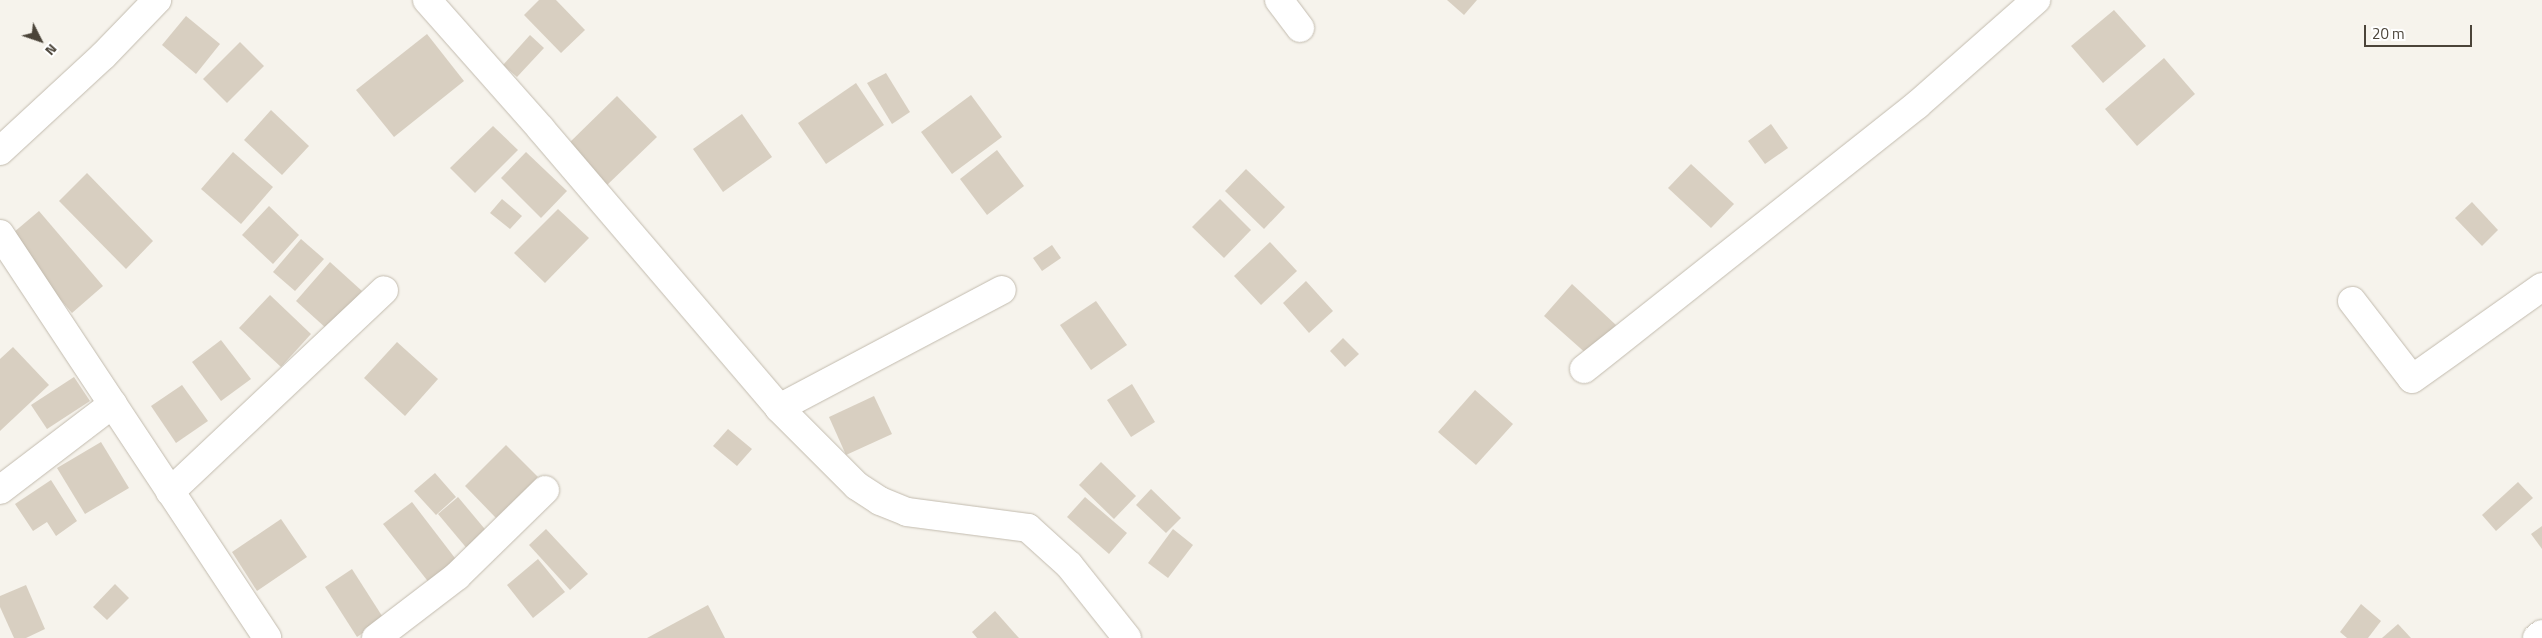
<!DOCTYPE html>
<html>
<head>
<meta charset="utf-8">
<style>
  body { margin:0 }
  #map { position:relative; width:2542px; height:638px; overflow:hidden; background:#f6f3ec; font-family:"Titillium Web",sans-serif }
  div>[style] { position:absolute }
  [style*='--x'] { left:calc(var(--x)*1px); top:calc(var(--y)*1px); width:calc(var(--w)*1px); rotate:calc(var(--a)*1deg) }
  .building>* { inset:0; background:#d8cfc1 }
  .roads { filter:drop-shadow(0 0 1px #c2bbae) drop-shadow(0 0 1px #c2bbae) }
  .minor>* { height:28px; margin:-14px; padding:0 14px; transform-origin:14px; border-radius:14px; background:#fff }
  span { translate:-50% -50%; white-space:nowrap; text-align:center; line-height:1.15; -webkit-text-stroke:5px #fff; paint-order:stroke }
  .north { position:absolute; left:15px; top:15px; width:50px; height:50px; -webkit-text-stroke:4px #fff; paint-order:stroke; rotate:131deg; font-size:14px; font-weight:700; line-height:20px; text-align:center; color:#4b4439 }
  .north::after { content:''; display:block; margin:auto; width:18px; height:22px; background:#4b4439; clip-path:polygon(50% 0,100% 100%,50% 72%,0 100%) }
  .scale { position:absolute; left:2364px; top:25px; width:108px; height:22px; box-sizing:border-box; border:2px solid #4b4439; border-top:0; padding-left:6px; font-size:15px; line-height:18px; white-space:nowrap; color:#4b4439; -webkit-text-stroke:4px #fff; paint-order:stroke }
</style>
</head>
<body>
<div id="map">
  <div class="building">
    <div style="clip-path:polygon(539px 0,556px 0,585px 30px,561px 53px,524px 15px)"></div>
    <div style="clip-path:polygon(1447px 0,1477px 0,1464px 15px)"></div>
    <div style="clip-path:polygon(2114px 10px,2146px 46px,2103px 83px,2071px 46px)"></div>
    <div style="clip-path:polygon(186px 16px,220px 44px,196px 74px,162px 45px)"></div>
    <div style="clip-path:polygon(427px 34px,464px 81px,394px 137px,356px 90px)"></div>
    <div style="clip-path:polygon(530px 35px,544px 48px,517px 77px,503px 65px)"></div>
    <div style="clip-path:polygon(240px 42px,264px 66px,227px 103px,203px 79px)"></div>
    <div style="clip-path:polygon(2164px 58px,2195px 94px,2137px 146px,2105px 109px)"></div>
    <div style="clip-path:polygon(886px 73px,910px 112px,892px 124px,867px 83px)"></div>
    <div style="clip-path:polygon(856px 83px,884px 125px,826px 164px,798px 123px)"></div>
    <div style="clip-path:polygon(971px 95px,1002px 137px,952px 174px,921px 132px)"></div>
    <div style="clip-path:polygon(617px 96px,657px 137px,605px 187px,566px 146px)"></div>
    <div style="clip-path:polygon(271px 110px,309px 146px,282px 175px,244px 140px)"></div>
    <div style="clip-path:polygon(742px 114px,772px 157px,723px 192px,693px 149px)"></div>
    <div style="clip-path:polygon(1771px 124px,1788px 148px,1765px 164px,1748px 141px)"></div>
    <div style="clip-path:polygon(493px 126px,518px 150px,475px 193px,450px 168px)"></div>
    <div style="clip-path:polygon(997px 150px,1024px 186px,987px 215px,960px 179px)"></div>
    <div style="clip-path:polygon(233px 152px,273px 187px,241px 224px,201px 189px)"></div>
    <div style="clip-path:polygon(526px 152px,567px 191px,541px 218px,501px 178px)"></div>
    <div style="clip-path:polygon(1691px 164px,1734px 204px,1711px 228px,1668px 188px)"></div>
    <div style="clip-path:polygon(1246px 169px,1285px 207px,1264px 229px,1225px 191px)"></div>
    <div style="clip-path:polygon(87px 173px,153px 241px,126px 269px,59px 201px)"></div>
    <div style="clip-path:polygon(502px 199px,522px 216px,510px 229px,490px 213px)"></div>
    <div style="clip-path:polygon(1220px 199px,1251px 230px,1224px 258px,1192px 227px)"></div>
    <div style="clip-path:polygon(2472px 202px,2498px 230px,2482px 246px,2455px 218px)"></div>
    <div style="clip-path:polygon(269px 206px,299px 235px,273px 264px,242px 235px)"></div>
    <div style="clip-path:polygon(558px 209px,589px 238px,545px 283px,514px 253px)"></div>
    <div style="clip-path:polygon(39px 211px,103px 286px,72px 313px,7px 238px)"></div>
    <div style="clip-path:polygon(301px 239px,324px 259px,295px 291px,273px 272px)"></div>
    <div style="clip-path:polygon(1270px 242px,1297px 271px,1261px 305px,1234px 276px)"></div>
    <div style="clip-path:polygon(1052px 245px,1061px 258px,1042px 271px,1033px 258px)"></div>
    <div style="clip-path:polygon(330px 262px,362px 291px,327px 329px,296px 301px)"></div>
    <div style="clip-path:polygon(1306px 281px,1333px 311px,1309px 333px,1283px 303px)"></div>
    <div style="clip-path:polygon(1572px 284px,1616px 325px,1589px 356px,1544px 316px)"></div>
    <div style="clip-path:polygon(270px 295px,311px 334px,281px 367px,239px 328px)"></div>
    <div style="clip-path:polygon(1096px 301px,1127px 345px,1091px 370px,1060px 325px)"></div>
    <div style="clip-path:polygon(1343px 338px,1359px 354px,1345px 367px,1330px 351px)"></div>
    <div style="clip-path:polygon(221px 340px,251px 379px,221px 401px,192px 362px)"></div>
    <div style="clip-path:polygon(397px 342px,438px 379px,405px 416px,364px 378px)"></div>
    <div style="clip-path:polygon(13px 347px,49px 385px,0 431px,0 359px)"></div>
    <div style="clip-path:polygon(74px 377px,90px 401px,47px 429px,31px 405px)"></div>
    <div style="clip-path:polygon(1132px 384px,1155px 422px,1131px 437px,1107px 400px)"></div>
    <div style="clip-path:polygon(182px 385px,208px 421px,176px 443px,151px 406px)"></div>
    <div style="clip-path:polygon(1475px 390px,1513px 424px,1476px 465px,1438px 432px)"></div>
    <div style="clip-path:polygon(874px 396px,892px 434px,846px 455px,829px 417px)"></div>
    <div style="clip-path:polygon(728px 429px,752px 449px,737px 466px,713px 446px)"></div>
    <div style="clip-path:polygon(101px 442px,129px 488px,85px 514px,57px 468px)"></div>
    <div style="clip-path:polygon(506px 445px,538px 477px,496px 518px,465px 486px)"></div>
    <div style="clip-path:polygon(1101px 462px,1136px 496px,1114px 519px,1079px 485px)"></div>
    <div style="clip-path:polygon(435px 473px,456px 497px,436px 515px,414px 491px)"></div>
    <div style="clip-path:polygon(51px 480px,77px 521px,56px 536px,47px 522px,33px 531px,15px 504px)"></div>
    <div style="clip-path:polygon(2518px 482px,2533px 498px,2496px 531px,2482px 515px)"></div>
    <div style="clip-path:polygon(1151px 489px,1181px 518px,1166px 533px,1136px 505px)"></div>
    <div style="clip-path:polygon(458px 497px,489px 534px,469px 551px,438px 514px)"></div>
    <div style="clip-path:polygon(1085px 497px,1127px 533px,1109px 554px,1067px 517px)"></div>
    <div style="clip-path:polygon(412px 502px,458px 562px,430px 584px,383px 524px)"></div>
    <div style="clip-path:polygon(281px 519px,307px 557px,257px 591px,232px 552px)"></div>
    <div style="clip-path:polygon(2542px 526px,2542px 549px,2531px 534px)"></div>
    <div style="clip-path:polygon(546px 529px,588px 574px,570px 590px,529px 545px)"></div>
    <div style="clip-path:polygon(1173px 529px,1193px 545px,1168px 578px,1148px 563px)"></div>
    <div style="clip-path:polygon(538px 559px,565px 592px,533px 618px,507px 585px)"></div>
    <div style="clip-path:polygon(352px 569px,384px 619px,357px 637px,325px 587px)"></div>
    <div style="clip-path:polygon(115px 584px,129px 598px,107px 620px,93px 607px)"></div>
    <div style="clip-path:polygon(26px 585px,45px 629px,26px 638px,14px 638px,0 607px,0 596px)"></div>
    <div style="clip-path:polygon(2361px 604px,2381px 621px,2368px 638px,2347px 638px,2340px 632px)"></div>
    <div style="clip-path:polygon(708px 605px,725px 638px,647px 638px)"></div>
    <div style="clip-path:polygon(995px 611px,1019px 638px,977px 638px,972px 632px)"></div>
    <div style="clip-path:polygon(2398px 624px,2411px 638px,2382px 638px)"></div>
  </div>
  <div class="roads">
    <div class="minor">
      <div style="--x:427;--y:0;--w:172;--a:48.5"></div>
      <div style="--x:541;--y:129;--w:367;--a:49.5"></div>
      <div style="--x:779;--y:408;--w:110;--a:45"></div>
      <div style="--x:857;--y:486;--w:27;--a:33"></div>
      <div style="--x:880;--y:501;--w:29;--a:22"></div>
      <div style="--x:907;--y:512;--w:122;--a:7.5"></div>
      <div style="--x:1028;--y:528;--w:55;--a:42.1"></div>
      <div style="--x:1069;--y:565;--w:93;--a:51.5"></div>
      <div style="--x:1279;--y:0;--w:35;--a:53"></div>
      <div style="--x:0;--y:151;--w:140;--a:-42.7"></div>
      <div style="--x:103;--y:56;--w:78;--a:-46"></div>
      <div style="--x:0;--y:234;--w:484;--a:56.5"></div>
      <div style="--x:2352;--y:301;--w:98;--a:52.4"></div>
      <div style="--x:2412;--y:379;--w:159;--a:-35.3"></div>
      <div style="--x:1584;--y:369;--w:425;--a:-38.4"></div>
      <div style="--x:1917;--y:105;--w:159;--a:-41.4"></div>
      <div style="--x:779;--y:408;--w:252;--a:-27.9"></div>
      <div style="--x:0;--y:490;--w:142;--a:-37.3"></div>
      <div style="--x:170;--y:492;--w:294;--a:-43.3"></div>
      <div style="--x:376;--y:638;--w:102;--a:-37.4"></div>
      <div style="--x:457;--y:576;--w:123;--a:-44.3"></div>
      <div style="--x:2537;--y:638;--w:6;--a:-39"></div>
    </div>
  </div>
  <div class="north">N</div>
  <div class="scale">20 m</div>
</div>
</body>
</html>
